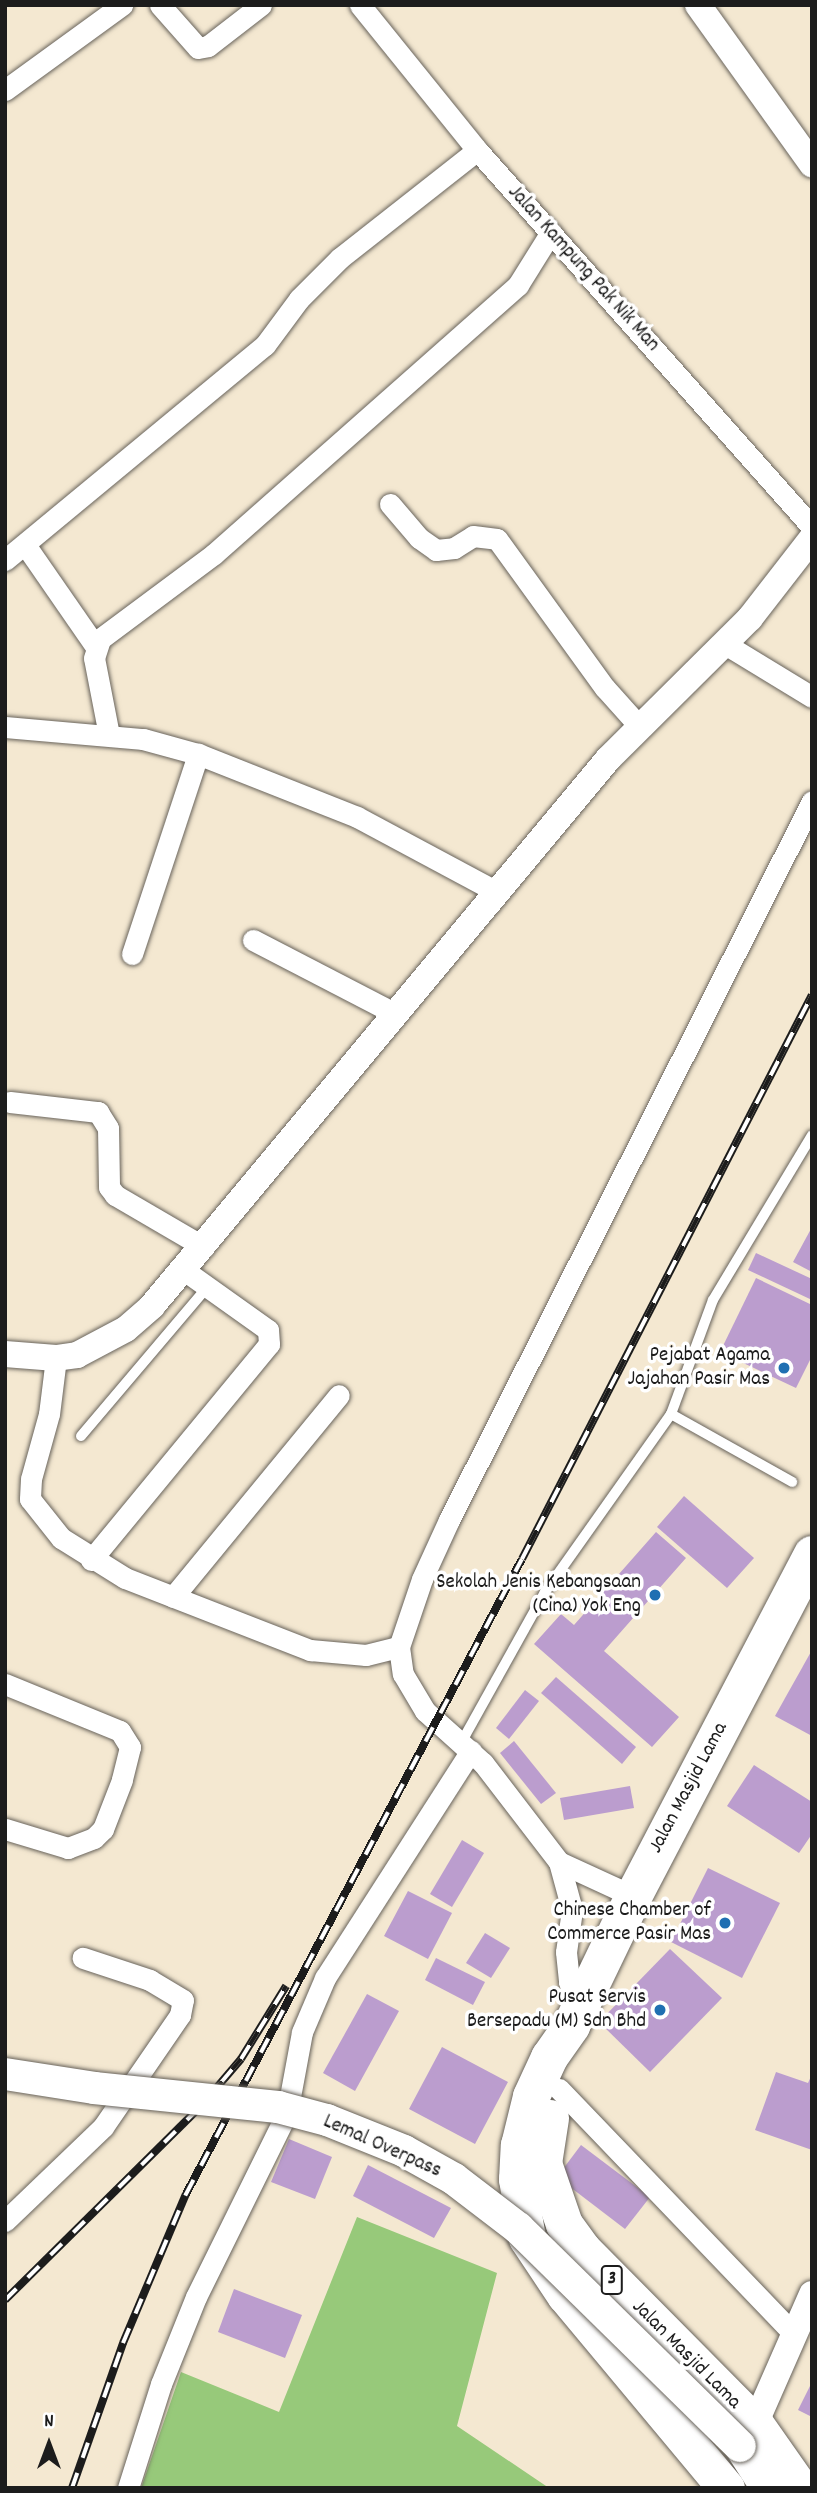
<!DOCTYPE html>
<html>
<head>
<meta charset="utf-8">
<style>
  body { margin:0 }
  #map { position:relative; width:817px; height:2493px; overflow:hidden; background:#f4e8d1; font-family:Dekko,sans-serif }
  div>[style] { position:absolute }
  [style*='--x'] { left:calc(var(--x)*1px); top:calc(var(--y)*1px); width:calc(var(--w)*1px); rotate:calc(var(--a)*1deg) }
  .green>* { inset:0; background:#97c97a }
  .building>* { inset:0; background:#bb9dce }
  .roads { filter:drop-shadow(0 0 2px #68635b) drop-shadow(0 0 2px #68635b) }
  .service>* { height:10px; margin:-5px; padding:0 5px; transform-origin:5px; border-radius:5px; background:#fff }
  .minor>* { height:21px; margin:-10.5px; padding:0 10.5px; transform-origin:10.5px; border-radius:10.5px; background:#fff }
  .tertiary>* { height:26px; margin:-13px; padding:0 13px; transform-origin:13px; border-radius:13px; background:#fff }
  .secondary>* { height:32px; margin:-16px; padding:0 16px; transform-origin:16px; border-radius:16px; background:#fff }
  .trunk>* { height:37px; margin:-18.5px; padding:0 18.5px; transform-origin:18.5px; border-radius:18.5px; background:#fff }
  .rail>* { height:8px; margin-top:-4px; transform-origin:0; background:repeating-linear-gradient(90deg,#fff 0 16px,#1c1c1c 0 32px); box-sizing:border-box; border-block:2px solid #1c1c1c }
  .bridges { filter:drop-shadow(0 0 2px #68635b) drop-shadow(0 0 2px #68635b) }
  .secondary-bridge>* { height:32px; margin:-16px; padding:0 16px; transform-origin:16px; border-radius:16px; background:#fff }
  .dots>* { width:19px; height:19px; translate:-50% -50%; box-sizing:border-box; border:4px solid #fff; border-radius:50% }
  span { translate:-50% -50%; white-space:nowrap; text-align:center; line-height:1.15; -webkit-text-stroke:7px #fff; paint-order:stroke }
  .shield-label span { padding:2px 5px; background:#fff; border:2px solid; border-radius:5px; -webkit-text-stroke-width:0 }
  .shield-label { font-size:19px; color:#1c1c1c; font-weight:700 }
  .street-label { font-size:21px; color:#1c1c1c }
  .poi-label { font-size:21px; color:#1c1c1c }
  .right { translate:-100% -50%; text-align:right }
  .frame { position:absolute; inset:0; border:7px solid #1c1c1c; pointer-events:none }
  .north { position:absolute; left:14px; top:2409px; width:70px; height:70px; -webkit-text-stroke:5px #fff; paint-order:stroke; rotate:0deg; font-size:19px; font-weight:700; line-height:28px; text-align:center; color:#1c1c1c }
  .north::after { content:''; display:block; margin:auto; width:24px; height:32px; background:#1c1c1c; clip-path:polygon(50% 0,100% 100%,50% 72%,0 100%) }
</style>
</head>
<body>
<div id="map">
  <div class="green">
    <div style="clip-path:polygon(357px 2217px,497px 2273px,457px 2426px,549px 2488px,141px 2488px,181px 2372px,279px 2412px)"></div>
  </div>
  <div class="building">
    <div style="clip-path:polygon(812px 1227px,812px 1272px,793px 1262px)"></div>
    <div style="clip-path:polygon(756px 1253px,812px 1279px,812px 1300px,748px 1270px)"></div>
    <div style="clip-path:polygon(756px 1278px,812px 1305px,812px 1356px,796px 1388px,720px 1352px)"></div>
    <div style="clip-path:polygon(684px 1496px,754px 1558px,727px 1588px,657px 1527px)"></div>
    <div style="clip-path:polygon(656px 1532px,686px 1558px,604px 1651px,679px 1717px,652px 1747px,534px 1644px,561px 1614px,574px 1625px)"></div>
    <div style="clip-path:polygon(812px 1650px,812px 1736px,775px 1716px)"></div>
    <div style="clip-path:polygon(556px 1677px,636px 1747px,622px 1764px,541px 1693px)"></div>
    <div style="clip-path:polygon(525px 1690px,539px 1701px,509px 1739px,496px 1728px)"></div>
    <div style="clip-path:polygon(514px 1741px,556px 1793px,541px 1804px,500px 1753px)"></div>
    <div style="clip-path:polygon(754px 1765px,812px 1802px,812px 1834px,799px 1853px,727px 1806px)"></div>
    <div style="clip-path:polygon(630px 1786px,634px 1808px,564px 1820px,560px 1798px)"></div>
    <div style="clip-path:polygon(462px 1840px,484px 1853px,452px 1907px,430px 1894px)"></div>
    <div style="clip-path:polygon(708px 1868px,780px 1903px,742px 1978px,671px 1942px)"></div>
    <div style="clip-path:polygon(408px 1891px,452px 1913px,428px 1959px,384px 1936px)"></div>
    <div style="clip-path:polygon(485px 1933px,510px 1948px,491px 1978px,466px 1963px)"></div>
    <div style="clip-path:polygon(670px 1949px,722px 1998px,650px 2072px,599px 2022px)"></div>
    <div style="clip-path:polygon(436px 1958px,485px 1982px,473px 2005px,425px 1980px)"></div>
    <div style="clip-path:polygon(367px 1994px,399px 2011px,355px 2091px,323px 2073px)"></div>
    <div style="clip-path:polygon(442px 2047px,508px 2082px,475px 2144px,409px 2109px)"></div>
    <div style="clip-path:polygon(776px 2072px,808px 2083px,812px 2074px,812px 2150px,755px 2130px)"></div>
    <div style="clip-path:polygon(289px 2139px,332px 2157px,315px 2199px,271px 2182px)"></div>
    <div style="clip-path:polygon(581px 2145px,650px 2197px,625px 2229px,557px 2177px)"></div>
    <div style="clip-path:polygon(368px 2165px,451px 2208px,434px 2238px,353px 2196px)"></div>
    <div style="clip-path:polygon(234px 2289px,302px 2315px,285px 2358px,218px 2332px)"></div>
    <div style="clip-path:polygon(812px 2382px,812px 2417px,798px 2410px)"></div>
  </div>
  <div class="roads">
    <div class="service">
      <div style="--x:671;--y:1414;--w:139;--a:29.3"></div>
      <div style="--x:81;--y:1436;--w:197;--a:-49.7"></div>
      <div style="--x:461;--y:1743;--w:173;--a:-60.9"></div>
      <div style="--x:545;--y:1592;--w:218;--a:-54.7"></div>
      <div style="--x:671;--y:1414;--w:121;--a:-69.8"></div>
      <div style="--x:713;--y:1300;--w:192;--a:-59"></div>
    </div>
    <div class="minor">
      <div style="--x:160;--y:5;--w:57;--a:48.5"></div>
      <div style="--x:198;--y:48;--w:10;--a:-11"></div>
      <div style="--x:208;--y:46;--w:67;--a:-37.7"></div>
      <div style="--x:360;--y:5;--w:186;--a:51.1"></div>
      <div style="--x:477;--y:150;--w:504;--a:48.38"></div>
      <div style="--x:5;--y:90;--w:145;--a:-36"></div>
      <div style="--x:390;--y:504;--w:45;--a:49.5"></div>
      <div style="--x:419;--y:538;--w:21;--a:35"></div>
      <div style="--x:436;--y:550;--w:18;--a:-6"></div>
      <div style="--x:454;--y:548;--w:22;--a:-32"></div>
      <div style="--x:473;--y:536;--w:24;--a:7"></div>
      <div style="--x:497;--y:539;--w:184;--a:54.1"></div>
      <div style="--x:605;--y:688;--w:52;--a:48.1"></div>
      <div style="--x:26;--y:546;--w:123;--a:55.3"></div>
      <div style="--x:5;--y:560;--w:337;--a:-39.6"></div>
      <div style="--x:265;--y:345;--w:57;--a:-53.5"></div>
      <div style="--x:299;--y:299;--w:58;--a:-45"></div>
      <div style="--x:340;--y:258;--w:174;--a:-38.2"></div>
      <div style="--x:725;--y:644;--w:102;--a:31.3"></div>
      <div style="--x:5;--y:727;--w:139;--a:5"></div>
      <div style="--x:143;--y:739;--w:57;--a:15.3"></div>
      <div style="--x:198;--y:754;--w:171;--a:21.6"></div>
      <div style="--x:357;--y:817;--w:159;--a:28.2"></div>
      <div style="--x:109;--y:735;--w:78;--a:-101"></div>
      <div style="--x:94;--y:658;--w:20;--a:-72"></div>
      <div style="--x:100;--y:639;--w:142;--a:-36.7"></div>
      <div style="--x:214;--y:554;--w:406;--a:-41.5"></div>
      <div style="--x:518;--y:285;--w:62;--a:-58.1"></div>
      <div style="--x:253;--y:940;--w:161;--a:27.4"></div>
      <div style="--x:132;--y:954;--w:211;--a:-71.7"></div>
      <div style="--x:10;--y:1102;--w:89;--a:6.5"></div>
      <div style="--x:98;--y:1112;--w:19;--a:58"></div>
      <div style="--x:108;--y:1128;--w:59;--a:89"></div>
      <div style="--x:109;--y:1187;--w:10;--a:53"></div>
      <div style="--x:115;--y:1195;--w:103;--a:30.3"></div>
      <div style="--x:56;--y:1358;--w:56;--a:97.1"></div>
      <div style="--x:49;--y:1414;--w:67;--a:105.5"></div>
      <div style="--x:31;--y:1479;--w:20;--a:93"></div>
      <div style="--x:30;--y:1499;--w:50;--a:51.5"></div>
      <div style="--x:61;--y:1538;--w:75;--a:32"></div>
      <div style="--x:125;--y:1578;--w:199;--a:21.3"></div>
      <div style="--x:310;--y:1650;--w:56;--a:5.1"></div>
      <div style="--x:366;--y:1655;--w:34;--a:-14"></div>
      <div style="--x:399;--y:1647;--w:72;--a:-71.3"></div>
      <div style="--x:422;--y:1579;--w:65;--a:-65.4"></div>
      <div style="--x:449;--y:1520;--w:805;--a:-63.21"></div>
      <div style="--x:91;--y:1560;--w:280;--a:-50.5"></div>
      <div style="--x:269;--y:1344;--w:14;--a:-94"></div>
      <div style="--x:268;--y:1330;--w:103;--a:-144.5"></div>
      <div style="--x:173;--y:1597;--w:261;--a:-50.6"></div>
      <div style="--x:399;--y:1647;--w:27;--a:82"></div>
      <div style="--x:403;--y:1674;--w:43;--a:59.3"></div>
      <div style="--x:425;--y:1711;--w:78;--a:41.9"></div>
      <div style="--x:483;--y:1763;--w:125;--a:52.5"></div>
      <div style="--x:559;--y:1862;--w:50;--a:74.8"></div>
      <div style="--x:572;--y:1910;--w:42;--a:98.1"></div>
      <div style="--x:566;--y:1952;--w:30;--a:84"></div>
      <div style="--x:569;--y:1982;--w:26;--a:62"></div>
      <div style="--x:5;--y:1684;--w:124;--a:22.2"></div>
      <div style="--x:120;--y:1731;--w:19;--a:58"></div>
      <div style="--x:130;--y:1747;--w:34;--a:104"></div>
      <div style="--x:122;--y:1780;--w:53;--a:111.2"></div>
      <div style="--x:103;--y:1829;--w:13;--a:135"></div>
      <div style="--x:94;--y:1838;--w:28;--a:159"></div>
      <div style="--x:68;--y:1848;--w:66;--a:-163.2"></div>
      <div style="--x:559;--y:1862;--w:81;--a:24.7"></div>
      <div style="--x:559;--y:2089;--w:339;--a:46.2"></div>
      <div style="--x:5;--y:2221;--w:136;--a:-43.8"></div>
      <div style="--x:103;--y:2127;--w:136;--a:-55.5"></div>
      <div style="--x:180;--y:2015;--w:15;--a:-79"></div>
      <div style="--x:183;--y:2000;--w:39;--a:-149"></div>
      <div style="--x:150;--y:1980;--w:71;--a:-161.8"></div>
      <div style="--x:128;--y:2488;--w:109;--a:-72.4"></div>
      <div style="--x:161;--y:2384;--w:94;--a:-68.1"></div>
      <div style="--x:196;--y:2297;--w:205;--a:-63.7"></div>
      <div style="--x:287;--y:2113;--w:82;--a:-79.5"></div>
      <div style="--x:302;--y:2032;--w:59;--a:-66.9"></div>
      <div style="--x:325;--y:1978;--w:270;--a:-57.3"></div>
    </div>
    <div class="tertiary">
      <div style="--x:698;--y:5;--w:196;--a:54.4"></div>
      <div style="--x:5;--y:1354;--w:51;--a:4.5"></div>
      <div style="--x:56;--y:1358;--w:21;--a:-8"></div>
      <div style="--x:77;--y:1355;--w:55;--a:-28"></div>
      <div style="--x:126;--y:1329;--w:35;--a:-41"></div>
      <div style="--x:152;--y:1306;--w:712;--a:-50.18"></div>
      <div style="--x:608;--y:759;--w:200;--a:-44.8"></div>
      <div style="--x:750;--y:618;--w:101;--a:-52.2"></div>
      <div style="--x:755;--y:2424;--w:142;--a:-66.3"></div>
    </div>
    <div class="secondary">
      <div style="--x:740;--y:2446;--w:50;--a:57.3"></div>
    </div>
    <div class="trunk">
      <div style="--x:550;--y:2118;--w:46;--a:98.8"></div>
      <div style="--x:543;--y:2163;--w:65;--a:71"></div>
      <div style="--x:564;--y:2224;--w:31;--a:54"></div>
      <div style="--x:582;--y:2249;--w:246;--a:45.3"></div>
      <div style="--x:755;--y:2424;--w:78;--a:54.9"></div>
      <div style="--x:726;--y:2488;--w:251;--a:-129.8"></div>
      <div style="--x:565;--y:2295;--w:69;--a:-123.7"></div>
      <div style="--x:527;--y:2238;--w:60;--a:-99.6"></div>
      <div style="--x:517;--y:2179;--w:34;--a:-87"></div>
      <div style="--x:519;--y:2145;--w:50;--a:-76.2"></div>
      <div style="--x:531;--y:2096;--w:43;--a:-65.2"></div>
      <div style="--x:549;--y:2057;--w:39;--a:-55"></div>
      <div style="--x:571;--y:2025;--w:143;--a:-64.3"></div>
      <div style="--x:633;--y:1896;--w:386;--a:-62.4"></div>
    </div>
  </div>
  <div class="rail">
    <div style="--x:5;--y:2300;--w:276;--a:-44.7"></div>
    <div style="--x:201;--y:2106;--w:62;--a:-49.6"></div>
    <div style="--x:241;--y:2059;--w:86;--a:-58.3"></div>
    <div style="--x:72;--y:2488;--w:154;--a:-70.6"></div>
    <div style="--x:123;--y:2343;--w:162;--a:-67.1"></div>
    <div style="--x:186;--y:2194;--w:718;--a:-62.12"></div>
    <div style="--x:522;--y:1559;--w:634;--a:-62.79"></div>
  </div>
  <div class="bridges">
    <div class="secondary-bridge">
      <div style="--x:5;--y:2074;--w:90;--a:8.9"></div>
      <div style="--x:94;--y:2088;--w:185;--a:5.9"></div>
      <div style="--x:278;--y:2107;--w:51;--a:14.9"></div>
      <div style="--x:327;--y:2120;--w:83;--a:21.9"></div>
      <div style="--x:404;--y:2151;--w:57;--a:29.2"></div>
      <div style="--x:454;--y:2179;--w:81;--a:37.4"></div>
      <div style="--x:518;--y:2228;--w:311;--a:44.5"></div>
    </div>
  </div>
  <div class="dots">
    <div style="left:784px;top:1368px;background:#1f6fb2"></div>
    <div style="left:655px;top:1595px;background:#1f6fb2"></div>
    <div style="left:725px;top:1923px;background:#1f6fb2"></div>
    <div style="left:660px;top:2010px;background:#1f6fb2"></div>
  </div>
  <div class="shield-label">
    <span style="left:612px;top:2280px">3</span>
  </div>
  <div class="street-label">
    <span style="left:583px;top:269px;rotate:48deg">Jalan Kampung Pak Nik Man</span>
    <span style="left:689px;top:1788px;rotate:-62deg">Jalan Masjid Lama</span>
    <span style="left:382px;top:2147px;rotate:24deg">Lemal Overpass</span>
    <span style="left:686px;top:2355px;rotate:45deg">Jalan Masjid Lama</span>
  </div>
  <div class="poi-label">
    <span class="right" style="left:770px;top:1368px">Pejabat Agama<br>Jajahan Pasir Mas</span>
    <span class="right" style="left:641px;top:1595px">Sekolah Jenis Kebangsaan<br>(Cina) Yok Eng</span>
    <span class="right" style="left:711px;top:1923px">Chinese Chamber of<br>Commerce Pasir Mas</span>
    <span class="right" style="left:646px;top:2010px">Pusat Servis<br>Bersepadu (M) Sdn Bhd</span>
  </div>
  <div class="frame"></div>
  <div class="north">N</div>
</div>
</body>
</html>
